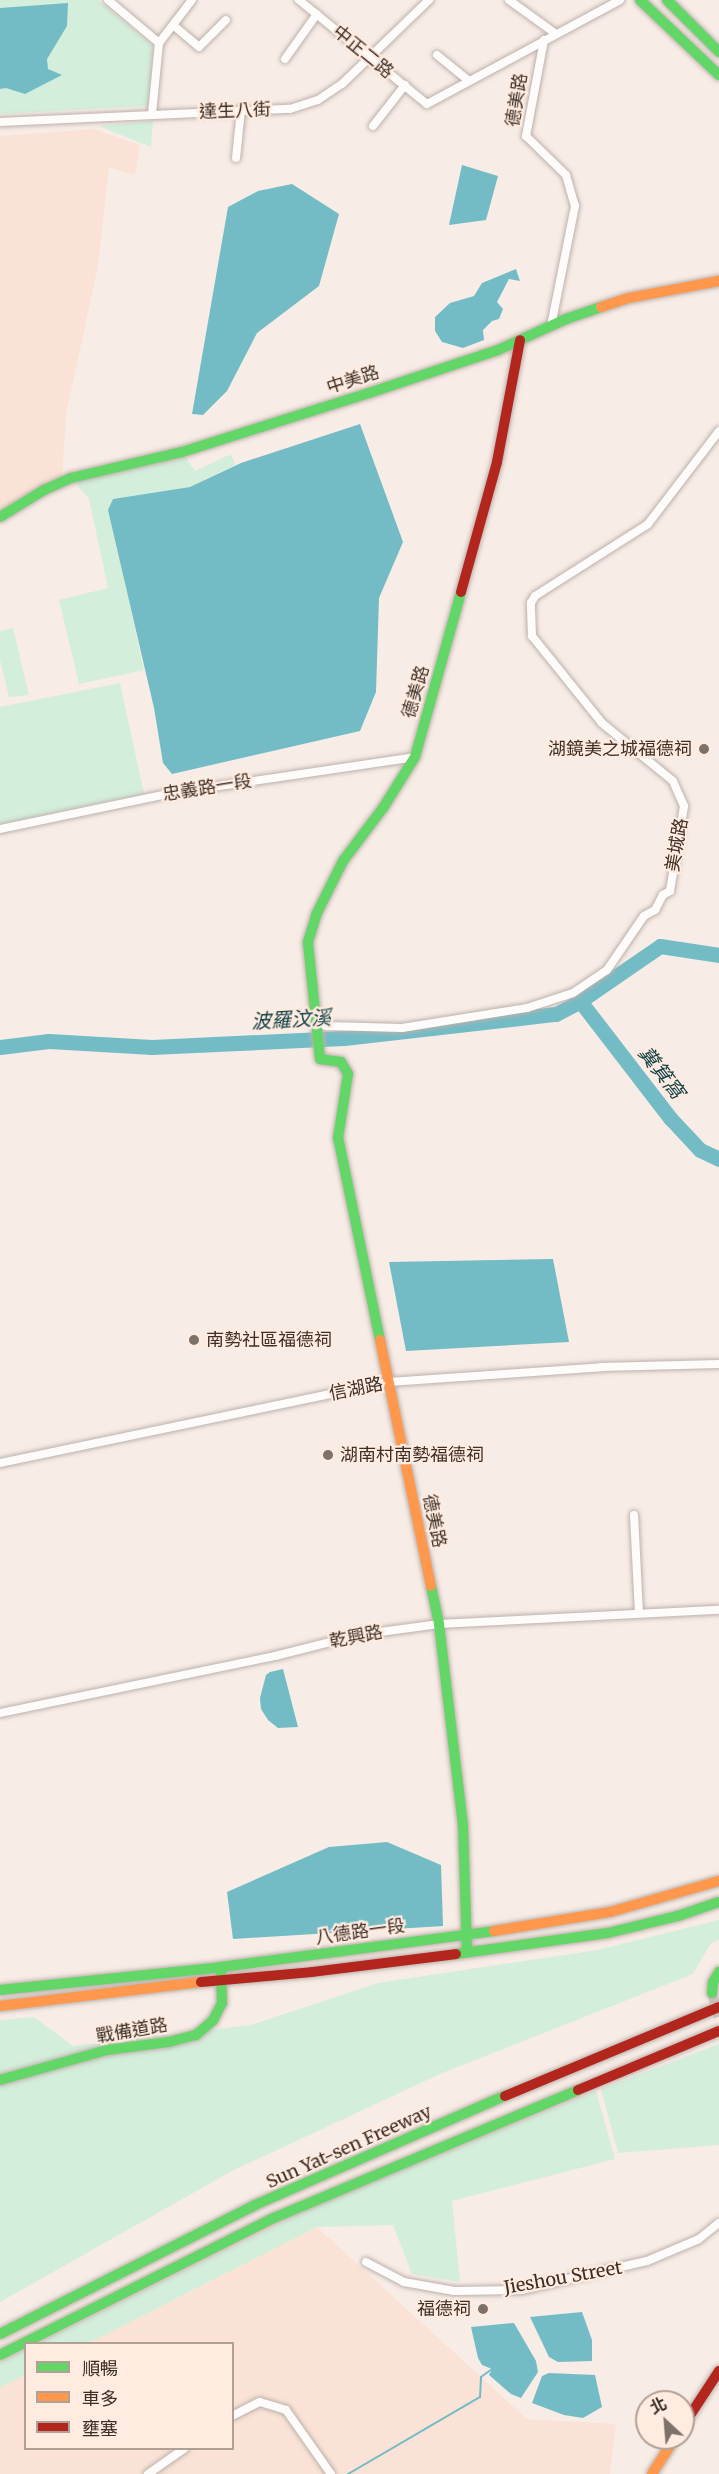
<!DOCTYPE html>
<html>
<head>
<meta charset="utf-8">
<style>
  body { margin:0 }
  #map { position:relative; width:719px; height:2474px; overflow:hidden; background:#f8ede6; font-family:Merriweather,"Noto Sans TC",serif }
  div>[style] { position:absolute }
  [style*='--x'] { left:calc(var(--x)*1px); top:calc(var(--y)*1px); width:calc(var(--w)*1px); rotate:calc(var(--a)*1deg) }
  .built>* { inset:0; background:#fae3d6 }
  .green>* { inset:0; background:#d3eeda }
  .water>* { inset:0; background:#73bcc6 }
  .stream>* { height:2px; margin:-1px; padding:0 1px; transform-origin:1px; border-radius:1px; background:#73bcc6 }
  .river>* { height:15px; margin:-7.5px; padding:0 7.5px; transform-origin:7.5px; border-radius:7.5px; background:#73bcc6 }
  .secondary-tunnel>* { height:10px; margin-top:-5px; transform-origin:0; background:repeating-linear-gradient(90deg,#d2c7c0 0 10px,transparent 0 15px) }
  .roads { filter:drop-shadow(0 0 2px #bcb1ab) drop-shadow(0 0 2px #bcb1ab) }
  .street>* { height:8px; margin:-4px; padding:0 4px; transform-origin:4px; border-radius:4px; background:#fefcfb }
  .fast>* { height:10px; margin:-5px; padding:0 5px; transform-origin:5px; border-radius:5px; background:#63d668 }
  .slow>* { height:10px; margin:-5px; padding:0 5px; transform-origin:5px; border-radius:5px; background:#ff974d }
  .jam>* { height:10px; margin:-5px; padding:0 5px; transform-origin:5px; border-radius:5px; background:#b3261e }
  .dots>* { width:16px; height:16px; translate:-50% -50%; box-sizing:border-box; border:3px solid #ffebdf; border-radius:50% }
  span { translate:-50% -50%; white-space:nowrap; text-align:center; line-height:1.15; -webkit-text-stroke:4.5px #ffebdf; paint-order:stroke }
  .street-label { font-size:18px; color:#3b2f27 }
  .poi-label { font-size:18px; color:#3b2f27 }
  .right { translate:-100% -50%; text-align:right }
  .left { translate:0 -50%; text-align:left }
  .water-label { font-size:20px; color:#104148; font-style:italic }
  .legend { position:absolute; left:24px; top:2342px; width:210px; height:108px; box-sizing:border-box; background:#ffebdf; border:2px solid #b1a095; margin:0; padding:8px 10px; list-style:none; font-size:18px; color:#3b2f27 }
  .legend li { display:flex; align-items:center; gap:12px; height:30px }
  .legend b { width:30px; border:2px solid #b1a095 }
  .north { position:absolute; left:635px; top:2390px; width:60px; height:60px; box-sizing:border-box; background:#ffebdf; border:2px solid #b1a095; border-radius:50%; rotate:334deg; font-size:16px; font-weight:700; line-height:24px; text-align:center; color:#3b2f27 }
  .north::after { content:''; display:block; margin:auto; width:21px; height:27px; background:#7d726a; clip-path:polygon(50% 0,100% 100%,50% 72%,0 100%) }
</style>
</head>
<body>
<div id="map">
  <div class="built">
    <div style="clip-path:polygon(94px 129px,140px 145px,135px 175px,109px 168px,98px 266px,66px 415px,62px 480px,0 514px,0 136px)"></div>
    <div style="clip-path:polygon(317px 2227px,527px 2419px,616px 2424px,610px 2474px,0 2474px,0 2388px,25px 2375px,26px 2448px,232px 2448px,232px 2344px,89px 2343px)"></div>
  </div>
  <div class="green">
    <div style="clip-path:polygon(0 0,98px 0,153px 46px,149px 106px,0 114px)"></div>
    <div style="clip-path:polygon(153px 121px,151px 147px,99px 126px)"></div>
    <div style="clip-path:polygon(182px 452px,195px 471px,231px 454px,235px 465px,190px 487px,113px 499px,109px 509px,144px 670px,79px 684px,59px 600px,108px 588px,89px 499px,71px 478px)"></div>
    <div style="clip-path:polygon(13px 628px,29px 695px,9px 697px,0 660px,0 631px)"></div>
    <div style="clip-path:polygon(120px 683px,144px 794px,0 824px,0 707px)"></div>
    <div style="clip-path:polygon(719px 1920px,719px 1940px,711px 1943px,693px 1974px,440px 2074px,232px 2171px,0 2302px,0 2020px,34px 2017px,73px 2046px,251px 2025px,378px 1983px,597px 1950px)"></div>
    <div style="clip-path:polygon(719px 2044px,719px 2145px,618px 2153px,601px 2089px)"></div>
    <div style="clip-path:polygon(596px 2091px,615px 2159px,452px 2201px,460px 2282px,412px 2274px,393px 2225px,317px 2227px,89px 2343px,37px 2344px,313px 2207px)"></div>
    <div style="clip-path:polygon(25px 2350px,25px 2375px,0 2388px,0 2363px)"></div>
  </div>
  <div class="water">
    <div style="clip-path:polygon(68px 3px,67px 26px,47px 59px,48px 69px,62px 75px,25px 94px,6px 88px,0 89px,0 8px)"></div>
    <div style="clip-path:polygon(462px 165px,498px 176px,486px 220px,449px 225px)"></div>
    <div style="clip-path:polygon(292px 184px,339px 214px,319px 286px,257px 333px,227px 391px,203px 415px,192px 414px,228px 207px,258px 191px)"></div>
    <div style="clip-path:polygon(516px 269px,520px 281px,509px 279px,497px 302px,503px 309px,499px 319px,492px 321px,483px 330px,484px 340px,463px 348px,442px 342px,435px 331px,435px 317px,450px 303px,474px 296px,482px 283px)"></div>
    <div style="clip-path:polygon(360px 424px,403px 542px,379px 598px,376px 692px,360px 731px,172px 774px,163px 763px,154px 708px,108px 510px,113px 499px,190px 487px,241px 463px)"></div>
    <div style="clip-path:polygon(553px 1259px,569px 1342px,406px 1351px,389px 1262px)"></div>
    <div style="clip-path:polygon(283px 1669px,298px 1727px,278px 1728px,268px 1720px,261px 1709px,260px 1698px,266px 1675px,270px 1672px)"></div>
    <div style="clip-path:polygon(387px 1842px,441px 1865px,443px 1926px,233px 1939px,227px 1892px,329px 1847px)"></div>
    <div style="clip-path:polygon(582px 2312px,592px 2340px,592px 2361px,558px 2362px,549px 2357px,530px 2317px)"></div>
    <div style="clip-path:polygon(514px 2323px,536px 2361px,538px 2372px,521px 2398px,511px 2394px,489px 2375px,492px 2369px,482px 2365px,478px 2358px,471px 2327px)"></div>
    <div style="clip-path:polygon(549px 2373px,595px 2375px,602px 2407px,583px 2418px,564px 2415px,532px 2403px,542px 2376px)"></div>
  </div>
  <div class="stream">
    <div style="--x:348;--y:2474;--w:153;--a:-30.3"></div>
    <div style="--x:480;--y:2397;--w:20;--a:-87"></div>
    <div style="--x:481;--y:2377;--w:14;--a:-36"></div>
  </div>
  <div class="river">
    <div style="--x:580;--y:1001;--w:149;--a:52.4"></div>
    <div style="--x:671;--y:1119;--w:42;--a:46.9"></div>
    <div style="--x:700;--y:1150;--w:21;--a:25"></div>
    <div style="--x:0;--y:1047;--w:49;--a:-7"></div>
    <div style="--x:49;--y:1041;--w:103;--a:3.3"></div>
    <div style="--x:152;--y:1047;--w:192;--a:-2.7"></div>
    <div style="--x:344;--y:1038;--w:213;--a:-6.5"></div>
    <div style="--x:556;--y:1014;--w:27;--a:-28"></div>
    <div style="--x:580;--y:1001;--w:97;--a:-34.5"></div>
    <div style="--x:660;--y:946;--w:60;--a:8.7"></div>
  </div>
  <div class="secondary-tunnel">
    <div style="--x:712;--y:1993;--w:27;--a:75"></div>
  </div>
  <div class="roads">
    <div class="street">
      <div style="--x:108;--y:0;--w:67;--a:40.1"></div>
      <div style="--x:299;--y:0;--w:165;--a:39.1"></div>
      <div style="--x:427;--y:104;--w:219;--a:-28.3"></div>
      <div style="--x:509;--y:0;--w:58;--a:35.9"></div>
      <div style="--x:173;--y:25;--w:34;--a:40"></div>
      <div style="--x:199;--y:47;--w:38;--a:-45"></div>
      <div style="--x:544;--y:40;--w:98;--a:100.6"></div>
      <div style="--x:526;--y:136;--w:56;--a:44.3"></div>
      <div style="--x:566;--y:175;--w:32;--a:74"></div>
      <div style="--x:575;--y:206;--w:122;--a:101.3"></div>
      <div style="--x:437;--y:55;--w:41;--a:39.1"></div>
      <div style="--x:285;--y:59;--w:55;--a:-54.6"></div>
      <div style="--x:152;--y:114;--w:71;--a:-84.4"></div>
      <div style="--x:159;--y:43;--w:54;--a:-52.5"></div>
      <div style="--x:0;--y:122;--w:290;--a:-2.6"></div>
      <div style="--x:290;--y:109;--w:29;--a:-18"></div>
      <div style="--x:318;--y:100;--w:29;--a:-34"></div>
      <div style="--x:342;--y:84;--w:121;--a:-44"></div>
      <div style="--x:373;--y:126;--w:52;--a:-52"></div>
      <div style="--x:236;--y:158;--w:48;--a:-84.1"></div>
      <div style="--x:0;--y:829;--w:176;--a:-11.8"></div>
      <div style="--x:172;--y:793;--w:246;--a:-8.4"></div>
      <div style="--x:315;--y:1021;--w:12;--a:24"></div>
      <div style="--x:326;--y:1026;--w:76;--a:1.5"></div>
      <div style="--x:402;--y:1028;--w:127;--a:-9.1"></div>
      <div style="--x:527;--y:1008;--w:48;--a:-18.1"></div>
      <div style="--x:573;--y:993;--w:41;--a:-34.1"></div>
      <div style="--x:607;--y:970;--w:65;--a:-55.6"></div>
      <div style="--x:644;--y:916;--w:13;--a:-29"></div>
      <div style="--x:655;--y:910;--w:17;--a:-62"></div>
      <div style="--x:663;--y:895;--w:8;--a:-30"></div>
      <div style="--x:670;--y:891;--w:86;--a:-80.6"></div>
      <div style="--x:684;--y:806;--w:27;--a:-114"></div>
      <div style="--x:673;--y:781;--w:92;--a:-140.8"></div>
      <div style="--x:602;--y:723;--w:112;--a:-128.8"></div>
      <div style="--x:532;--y:636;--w:33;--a:-92"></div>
      <div style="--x:531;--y:603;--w:8;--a:-60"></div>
      <div style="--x:535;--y:596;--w:134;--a:-32.5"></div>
      <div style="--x:648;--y:524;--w:117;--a:-52.6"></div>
      <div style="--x:0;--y:1463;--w:397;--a:-11.8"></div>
      <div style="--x:389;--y:1382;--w:213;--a:-4"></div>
      <div style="--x:601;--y:1367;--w:118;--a:-1.5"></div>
      <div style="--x:634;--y:1515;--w:98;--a:87.1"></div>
      <div style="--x:0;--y:1713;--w:281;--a:-11.7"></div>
      <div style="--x:275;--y:1656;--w:86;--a:-14.2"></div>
      <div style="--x:358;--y:1635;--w:82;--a:-7.7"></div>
      <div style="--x:439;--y:1624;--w:280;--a:-2.9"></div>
      <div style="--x:366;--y:2262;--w:43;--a:27.8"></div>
      <div style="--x:404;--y:2282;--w:51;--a:10.2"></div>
      <div style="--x:454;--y:2291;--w:67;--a:-0.9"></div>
      <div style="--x:521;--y:2290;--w:129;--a:-13"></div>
      <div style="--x:647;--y:2261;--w:56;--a:-22.9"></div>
      <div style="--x:699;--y:2239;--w:26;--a:-39"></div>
      <div style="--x:232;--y:2416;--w:31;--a:-27"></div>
      <div style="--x:260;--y:2402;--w:27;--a:17"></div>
      <div style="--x:286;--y:2410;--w:78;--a:54.9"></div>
      <div style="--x:148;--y:2474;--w:45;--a:-35.1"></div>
    </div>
    <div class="fast">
      <div style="--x:640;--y:0;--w:109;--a:43.5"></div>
      <div style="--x:667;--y:0;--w:74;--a:45"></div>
      <div style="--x:0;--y:517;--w:52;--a:-31.5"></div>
      <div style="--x:44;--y:490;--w:30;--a:-24"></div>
      <div style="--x:71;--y:478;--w:114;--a:-13.2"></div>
      <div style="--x:182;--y:452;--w:196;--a:-17.5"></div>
      <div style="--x:369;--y:393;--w:136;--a:-18.4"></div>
      <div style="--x:498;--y:350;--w:75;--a:-24.5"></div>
      <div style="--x:566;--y:319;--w:37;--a:-19"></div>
      <div style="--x:380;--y:1340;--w:206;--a:-101.7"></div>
      <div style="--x:338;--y:1138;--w:65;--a:-81.1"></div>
      <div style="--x:348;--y:1074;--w:14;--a:-120"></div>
      <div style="--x:341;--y:1062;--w:21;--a:-172"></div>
      <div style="--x:320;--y:1059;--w:118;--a:-95.9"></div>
      <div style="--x:308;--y:942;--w:28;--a:-73"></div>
      <div style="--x:316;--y:915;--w:60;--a:-63.4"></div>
      <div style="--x:343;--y:861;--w:66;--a:-53"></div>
      <div style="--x:383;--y:808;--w:60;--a:-57.9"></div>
      <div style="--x:415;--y:757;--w:171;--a:-74.4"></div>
      <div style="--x:431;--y:1586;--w:39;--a:78"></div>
      <div style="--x:439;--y:1624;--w:202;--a:83.2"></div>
      <div style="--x:463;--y:1825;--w:126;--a:88.2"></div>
      <div style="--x:456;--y:1954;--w:153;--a:-7.9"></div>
      <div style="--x:608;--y:1933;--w:72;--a:-13.7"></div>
      <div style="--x:678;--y:1916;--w:43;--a:-18.9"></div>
      <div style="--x:0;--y:1990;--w:222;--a:-5.9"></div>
      <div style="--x:221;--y:1967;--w:275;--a:-7.5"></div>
      <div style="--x:712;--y:1993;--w:11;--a:-85"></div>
      <div style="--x:713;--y:1982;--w:12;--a:-59"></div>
      <div style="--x:0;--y:2080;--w:111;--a:-15.7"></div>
      <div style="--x:107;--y:2050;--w:63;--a:-7.4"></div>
      <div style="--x:169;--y:2042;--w:28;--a:-15"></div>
      <div style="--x:196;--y:2035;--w:23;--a:-41"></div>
      <div style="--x:213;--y:2020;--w:19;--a:-62"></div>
      <div style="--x:222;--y:2003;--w:36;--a:-92"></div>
      <div style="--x:0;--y:2334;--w:286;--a:-26.8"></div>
      <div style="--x:255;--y:2205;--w:273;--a:-23.6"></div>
      <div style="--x:0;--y:2355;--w:306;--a:-26.6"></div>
      <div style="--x:274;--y:2218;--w:330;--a:-22.8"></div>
    </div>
    <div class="slow">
      <div style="--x:601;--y:307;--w:29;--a:-18"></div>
      <div style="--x:629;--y:298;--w:92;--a:-10.7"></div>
      <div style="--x:380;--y:1340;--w:251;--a:78.3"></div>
      <div style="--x:494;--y:1931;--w:118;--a:-9.3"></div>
      <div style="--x:610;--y:1912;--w:113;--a:-15.9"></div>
      <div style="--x:0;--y:2006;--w:202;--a:-6.8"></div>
      <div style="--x:652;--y:2474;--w:43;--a:-57.4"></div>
    </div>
    <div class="jam">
      <div style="--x:461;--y:592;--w:135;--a:-74.5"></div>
      <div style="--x:497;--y:462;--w:124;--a:-79.3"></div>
      <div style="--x:201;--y:1982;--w:111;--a:-5.1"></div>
      <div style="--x:312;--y:1972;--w:145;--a:-7.1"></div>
      <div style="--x:578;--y:2090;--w:153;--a:-22.7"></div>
      <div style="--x:505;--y:2096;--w:232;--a:-22.6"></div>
      <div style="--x:683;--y:2426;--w:66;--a:-56.8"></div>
    </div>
  </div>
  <div class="dots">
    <div style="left:704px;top:749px;background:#7d726a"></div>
    <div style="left:194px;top:1340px;background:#7d726a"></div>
    <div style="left:328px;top:1455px;background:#7d726a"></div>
    <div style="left:483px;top:2309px;background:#7d726a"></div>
  </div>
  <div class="street-label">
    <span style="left:363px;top:52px;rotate:39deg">中正二路</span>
    <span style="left:517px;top:100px;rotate:-81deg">德美路</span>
    <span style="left:235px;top:111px;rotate:-2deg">達生八街</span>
    <span style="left:353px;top:380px;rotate:-18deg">中美路</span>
    <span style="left:416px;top:692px;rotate:-74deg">德美路</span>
    <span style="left:207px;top:788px;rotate:-9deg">忠義路一段</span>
    <span style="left:677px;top:845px;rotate:-80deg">美城路</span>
    <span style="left:356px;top:1389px;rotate:-11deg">信湖路</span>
    <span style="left:434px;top:1521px;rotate:78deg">德美路</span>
    <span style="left:356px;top:1637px;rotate:-11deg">乾興路</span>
    <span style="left:360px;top:1932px;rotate:-8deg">八德路一段</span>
    <span style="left:132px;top:2031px;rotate:-10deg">戰備道路</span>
    <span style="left:349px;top:2147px;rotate:-24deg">Sun Yat-sen Freeway</span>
    <span style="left:563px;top:2278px;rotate:-10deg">Jieshou Street</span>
  </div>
  <div class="poi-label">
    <span class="right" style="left:692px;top:749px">湖鏡美之城福德祠</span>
    <span class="left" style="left:206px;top:1340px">南勢社區福德祠</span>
    <span class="left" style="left:340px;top:1455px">湖南村南勢福德祠</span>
    <span class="right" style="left:471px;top:2309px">福德祠</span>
  </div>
  <div class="water-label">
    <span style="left:291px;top:1019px;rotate:-3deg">波羅汶溪</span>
    <span style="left:662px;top:1072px;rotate:52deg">糞箕窩</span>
  </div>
  <ul class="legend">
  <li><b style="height:8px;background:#63d668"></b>順暢</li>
  <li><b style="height:8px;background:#ff974d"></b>車多</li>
  <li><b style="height:8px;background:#b3261e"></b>壅塞</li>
  </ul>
  <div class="north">北</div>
</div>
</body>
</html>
